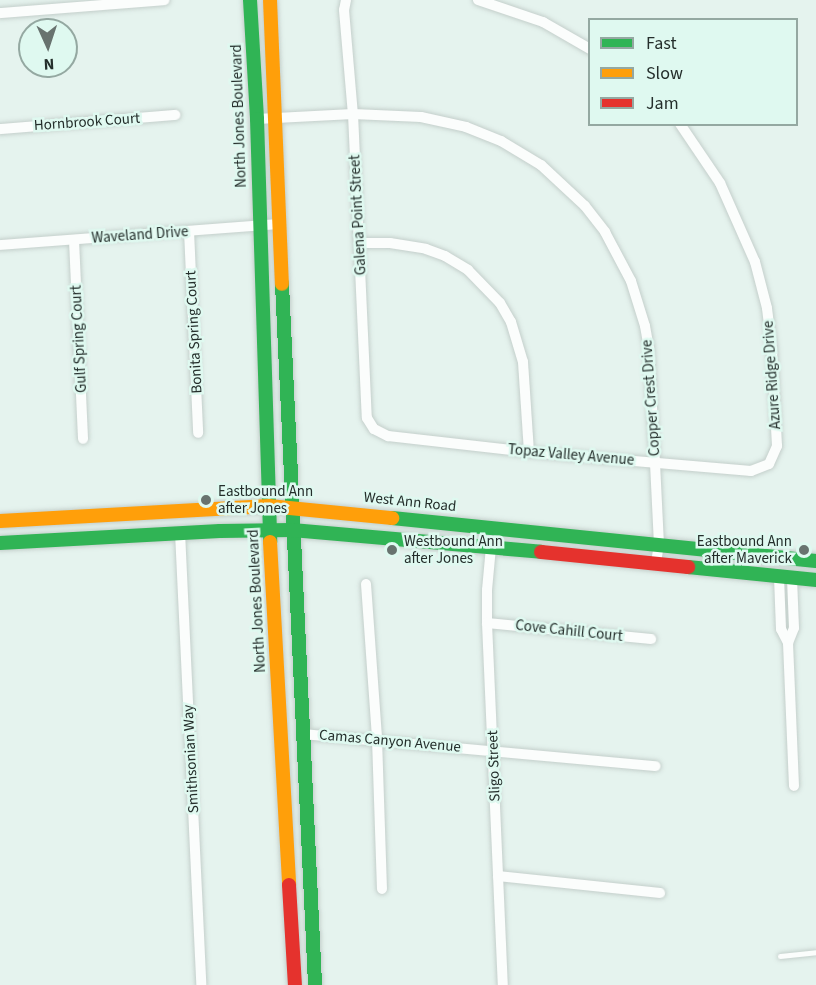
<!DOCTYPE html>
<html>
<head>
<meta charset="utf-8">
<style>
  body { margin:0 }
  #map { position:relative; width:816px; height:985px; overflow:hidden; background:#e5f3ee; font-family:"Source Sans 3",sans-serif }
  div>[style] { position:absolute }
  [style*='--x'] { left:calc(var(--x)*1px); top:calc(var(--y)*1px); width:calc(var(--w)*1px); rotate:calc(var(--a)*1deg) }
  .roads { filter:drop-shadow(0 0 2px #c4cfcb) drop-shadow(0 0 2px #c4cfcb) }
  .lane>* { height:5px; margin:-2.5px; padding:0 2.5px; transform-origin:2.5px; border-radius:2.5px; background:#fbfdfc }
  .street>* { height:10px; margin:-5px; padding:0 5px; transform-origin:5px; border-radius:5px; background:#fbfdfc }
  .fast>* { height:14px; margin:-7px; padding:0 7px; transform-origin:7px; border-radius:7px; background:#30b455 }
  .slow>* { height:14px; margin:-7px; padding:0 7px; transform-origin:7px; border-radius:7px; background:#ff9f0a }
  .jam>* { height:14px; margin:-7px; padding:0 7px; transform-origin:7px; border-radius:7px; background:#e5322d }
  .dots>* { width:16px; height:16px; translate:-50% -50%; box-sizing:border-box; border:3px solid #dff9f0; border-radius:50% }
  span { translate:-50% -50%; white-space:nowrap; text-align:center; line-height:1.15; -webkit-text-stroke:5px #dff9f0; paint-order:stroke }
  .street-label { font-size:15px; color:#242e2b }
  .poi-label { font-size:15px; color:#242e2b }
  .left { translate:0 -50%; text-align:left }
  .right { translate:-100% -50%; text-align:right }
  .legend { position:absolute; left:588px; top:18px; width:210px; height:108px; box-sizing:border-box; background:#dff9f0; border:2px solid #94a8a1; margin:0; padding:8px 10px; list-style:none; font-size:18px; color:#242e2b }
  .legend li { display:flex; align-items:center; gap:12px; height:30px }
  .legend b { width:30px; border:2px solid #94a8a1 }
  .north { position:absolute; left:18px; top:18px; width:60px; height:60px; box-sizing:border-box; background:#dff9f0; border:2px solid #94a8a1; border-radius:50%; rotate:177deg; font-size:16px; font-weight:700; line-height:24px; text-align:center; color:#242e2b }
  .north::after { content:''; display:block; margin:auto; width:21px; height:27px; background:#68736f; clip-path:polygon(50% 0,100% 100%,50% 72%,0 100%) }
</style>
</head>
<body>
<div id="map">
  <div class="roads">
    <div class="lane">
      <div style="--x:780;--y:956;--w:36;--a:-6"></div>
    </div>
    <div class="street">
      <div style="--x:346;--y:0;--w:10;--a:101"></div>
      <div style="--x:344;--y:10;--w:104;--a:85.1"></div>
      <div style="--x:353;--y:114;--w:304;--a:87.4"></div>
      <div style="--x:367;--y:418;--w:13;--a:58"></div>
      <div style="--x:374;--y:429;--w:16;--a:27"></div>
      <div style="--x:388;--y:436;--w:142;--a:6.5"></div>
      <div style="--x:529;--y:452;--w:223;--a:4.9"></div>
      <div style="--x:751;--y:471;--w:19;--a:-21"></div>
      <div style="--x:769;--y:464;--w:20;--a:-66"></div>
      <div style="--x:777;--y:446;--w:97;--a:-93"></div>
      <div style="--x:772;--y:349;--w:41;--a:-97"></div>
      <div style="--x:767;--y:308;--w:48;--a:-104.6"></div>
      <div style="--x:755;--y:262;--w:86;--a:-113.9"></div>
      <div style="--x:720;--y:183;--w:71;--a:-124.1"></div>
      <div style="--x:478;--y:0;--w:69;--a:18.7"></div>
      <div style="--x:543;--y:22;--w:54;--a:29.9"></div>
      <div style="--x:0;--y:13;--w:165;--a:-4.5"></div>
      <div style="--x:257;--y:119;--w:96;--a:-3"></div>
      <div style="--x:353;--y:114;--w:68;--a:2.5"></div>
      <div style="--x:421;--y:117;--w:46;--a:12.5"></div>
      <div style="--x:466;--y:127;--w:38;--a:22"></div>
      <div style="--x:501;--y:141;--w:47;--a:31"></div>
      <div style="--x:541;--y:165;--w:60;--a:43"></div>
      <div style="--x:585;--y:206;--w:33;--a:52"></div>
      <div style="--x:605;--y:232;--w:55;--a:62"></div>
      <div style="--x:631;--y:281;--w:47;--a:72.7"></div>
      <div style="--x:645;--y:326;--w:23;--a:80"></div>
      <div style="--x:649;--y:349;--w:114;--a:87"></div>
      <div style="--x:655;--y:463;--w:81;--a:87.2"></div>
      <div style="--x:659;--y:544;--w:20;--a:99"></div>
      <div style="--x:0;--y:129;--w:176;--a:-4.6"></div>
      <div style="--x:189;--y:231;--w:202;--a:87.4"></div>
      <div style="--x:74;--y:240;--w:199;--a:87.4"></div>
      <div style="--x:360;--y:243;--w:30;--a:0"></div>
      <div style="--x:390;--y:243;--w:36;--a:9"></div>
      <div style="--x:426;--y:249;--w:20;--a:20"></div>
      <div style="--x:445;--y:256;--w:27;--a:31"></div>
      <div style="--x:468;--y:270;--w:46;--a:45.9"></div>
      <div style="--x:500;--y:303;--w:22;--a:60"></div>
      <div style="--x:511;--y:322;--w:42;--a:73.3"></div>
      <div style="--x:523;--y:362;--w:90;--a:86.2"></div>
      <div style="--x:0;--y:245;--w:281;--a:-4.3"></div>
      <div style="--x:180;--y:532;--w:453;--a:87.3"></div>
      <div style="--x:491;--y:547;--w:43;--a:95.3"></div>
      <div style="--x:487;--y:590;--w:33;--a:90"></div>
      <div style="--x:487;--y:623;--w:362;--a:87.5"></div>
      <div style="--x:779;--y:577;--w:52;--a:87.8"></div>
      <div style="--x:781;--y:629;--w:16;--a:63"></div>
      <div style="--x:792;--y:578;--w:50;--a:87.7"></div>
      <div style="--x:794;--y:628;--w:16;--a:112"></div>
      <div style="--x:788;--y:643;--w:143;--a:87.6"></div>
      <div style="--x:366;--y:584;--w:155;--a:85.9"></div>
      <div style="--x:377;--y:739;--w:150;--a:88.1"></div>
      <div style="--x:487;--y:623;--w:165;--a:5.6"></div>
      <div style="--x:302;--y:734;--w:355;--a:5.2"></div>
      <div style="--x:498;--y:876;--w:163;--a:6"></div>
    </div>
    <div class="fast">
      <div style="--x:250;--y:0;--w:119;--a:86.6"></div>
      <div style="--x:257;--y:119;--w:423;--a:88.2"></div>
      <div style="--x:282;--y:284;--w:702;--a:87.3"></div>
      <div style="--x:392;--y:518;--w:426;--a:5.8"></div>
      <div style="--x:0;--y:543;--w:220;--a:-3.1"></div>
      <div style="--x:220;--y:531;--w:72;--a:-0.8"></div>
      <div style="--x:292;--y:530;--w:250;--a:5"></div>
      <div style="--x:688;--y:567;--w:129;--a:5.8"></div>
    </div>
    <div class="slow">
      <div style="--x:270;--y:0;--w:284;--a:87.6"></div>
      <div style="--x:0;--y:521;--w:269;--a:-3.2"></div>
      <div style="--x:269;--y:506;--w:124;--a:5.6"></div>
      <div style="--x:270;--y:542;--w:344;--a:86.8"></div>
    </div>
    <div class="jam">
      <div style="--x:541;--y:552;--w:148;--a:5.8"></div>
      <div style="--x:289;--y:885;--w:100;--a:86.6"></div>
    </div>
  </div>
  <div class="dots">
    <div style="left:206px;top:500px;background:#68736f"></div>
    <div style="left:392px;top:550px;background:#68736f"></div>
    <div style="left:804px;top:550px;background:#68736f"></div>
  </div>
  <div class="street-label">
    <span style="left:239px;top:116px;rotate:-92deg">North Jones Boulevard</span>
    <span style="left:87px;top:122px;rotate:-4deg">Hornbrook Court</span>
    <span style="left:358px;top:215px;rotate:-93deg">Galena Point Street</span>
    <span style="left:140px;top:235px;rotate:-4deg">Waveland Drive</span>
    <span style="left:194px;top:332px;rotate:-93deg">Bonita Spring Court</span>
    <span style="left:79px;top:339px;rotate:-93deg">Gulf Spring Court</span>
    <span style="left:772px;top:375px;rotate:-94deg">Azure Ridge Drive</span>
    <span style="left:651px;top:398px;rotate:-94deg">Copper Crest Drive</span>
    <span style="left:571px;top:455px;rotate:5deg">Topaz Valley Avenue</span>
    <span style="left:410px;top:502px;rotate:6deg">West Ann Road</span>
    <span style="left:257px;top:601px;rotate:-93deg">North Jones Boulevard</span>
    <span style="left:569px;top:631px;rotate:6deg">Cove Cahill Court</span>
    <span style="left:390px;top:741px;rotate:5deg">Camas Canyon Avenue</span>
    <span style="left:191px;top:759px;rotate:-93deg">Smithsonian Way</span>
    <span style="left:494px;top:766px;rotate:-92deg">Sligo Street</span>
  </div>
  <div class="poi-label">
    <span class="left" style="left:218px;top:500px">Eastbound Ann<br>after Jones</span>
    <span class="left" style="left:404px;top:550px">Westbound Ann<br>after Jones</span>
    <span class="right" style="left:792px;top:550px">Eastbound Ann<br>after Maverick</span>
  </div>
  <ul class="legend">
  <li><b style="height:8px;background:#30b455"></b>Fast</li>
  <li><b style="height:8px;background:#ff9f0a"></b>Slow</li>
  <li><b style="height:8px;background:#e5322d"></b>Jam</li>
  </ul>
  <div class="north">N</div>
</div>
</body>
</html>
